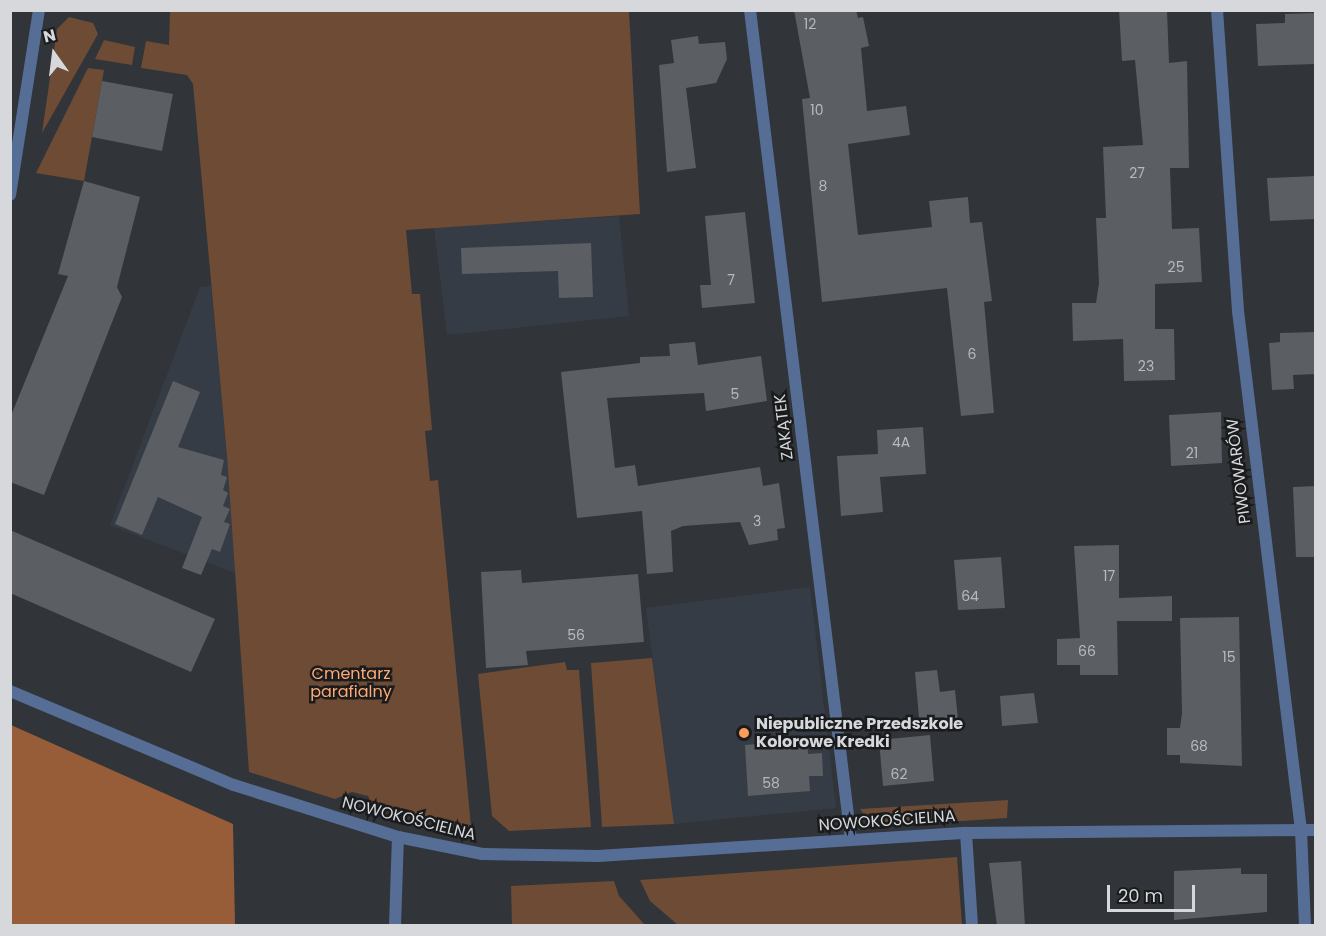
<!DOCTYPE html>
<html>
<head>
<meta charset="utf-8">
<style>
  body { margin:0 }
  #map { position:relative; width:1326px; height:936px; overflow:hidden; background:#313438; font-family:Poppins,sans-serif }
  div>[style] { position:absolute }
  [style*='--x'] { left:calc(var(--x)*1px); top:calc(var(--y)*1px); width:calc(var(--w)*1px); rotate:calc(var(--a)*1deg) }
  .built>* { inset:0; background:#363c46 }
  .green>* { inset:0; background:#6e4b35 }
  .forest>* { inset:0; background:#975d38 }
  .building>* { inset:0; background:#5b5e63 }
  .minor>* { height:12px; margin:-6px; padding:0 6px; transform-origin:6px; border-radius:6px; background:#566e96 }
  .dots>* { width:16px; height:16px; translate:-50% -50%; box-sizing:border-box; border:3px solid #1a1b1d; border-radius:50% }
  span { translate:-50% -50%; white-space:nowrap; text-align:center; line-height:1.15; -webkit-text-stroke:5px #1a1b1d; paint-order:stroke }
  .number-label { font-size:14px; color:#b7babd }
  .number-label span { -webkit-text-stroke-width:0 }
  .street-label { font-size:16px; color:#d6d8db }
  .park-label { font-size:16px; color:#fea974 }
  .poi-label { font-size:16px; color:#d6d8db; font-weight:700 }
  .left { translate:0 -50%; text-align:left }
  .frame { position:absolute; inset:0; border:12px solid #d6d8db; pointer-events:none }
  .north { position:absolute; left:24px; top:24px; width:60px; height:60px; -webkit-text-stroke:4px #1a1b1d; paint-order:stroke; rotate:346deg; font-size:16px; font-weight:700; line-height:24px; text-align:center; color:#d6d8db }
  .north::after { content:''; display:block; margin:auto; width:21px; height:27px; background:#d6d8db; clip-path:polygon(50% 0,100% 100%,50% 72%,0 100%) }
  .scale { position:absolute; left:1107px; top:885px; width:88px; height:27px; box-sizing:border-box; border:3px solid #d6d8db; border-top:0; padding-left:8px; font-size:18px; line-height:21px; white-space:nowrap; color:#d6d8db; -webkit-text-stroke:4px #1a1b1d; paint-order:stroke }
</style>
</head>
<body>
<div id="map">
  <div class="built">
    <div style="clip-path:polygon(619px 216px,629px 316px,447px 335px,434px 228px)"></div>
    <div style="clip-path:polygon(211px 286px,227px 456px,237px 574px,110px 525px,200px 287px)"></div>
    <div style="clip-path:polygon(810px 587px,836px 808px,674px 824px,646px 608px)"></div>
  </div>
  <div class="green">
    <div style="clip-path:polygon(170px 11px,629px 11px,640px 214px,406px 230px,412px 294px,420px 294px,432px 430px,425px 431px,430px 481px,438px 480px,471px 826px,461px 829px,374px 808px,368px 796px,352px 792px,335px 799px,249px 772px,227px 456px,193px 84px,187px 75px,141px 68px,146px 41px,169px 45px)"></div>
    <div style="clip-path:polygon(69px 17px,93px 23px,98px 34px,42px 133px,57px 29px)"></div>
    <div style="clip-path:polygon(104px 40px,135px 47px,132px 65px,95px 59px)"></div>
    <div style="clip-path:polygon(88px 68px,104px 70px,84px 181px,36px 173px)"></div>
    <div style="clip-path:polygon(652px 658px,674px 824px,602px 827px,591px 663px)"></div>
    <div style="clip-path:polygon(565px 662px,567px 670px,579px 670px,591px 827px,509px 831px,492px 816px,478px 674px)"></div>
    <div style="clip-path:polygon(1008px 800px,1007px 818px,872px 827px,860px 809px)"></div>
    <div style="clip-path:polygon(957px 857px,962px 925px,678px 925px,650px 901px,640px 880px)"></div>
    <div style="clip-path:polygon(614px 881px,619px 896px,645px 925px,512px 925px,511px 886px)"></div>
  </div>
  <div class="forest">
    <div style="clip-path:polygon(11px 725px,233px 824px,235px 925px,11px 925px)"></div>
  </div>
  <div class="building">
    <div style="clip-path:polygon(794px 10px,856px 10px,858px 18px,863px 17px,869px 46px,861px 48px,867px 111px,906px 106px,910px 135px,848px 144px,858px 235px,932px 227px,929px 201px,968px 197px,970px 223px,982px 222px,992px 301px,984px 302px,994px 413px,961px 416px,947px 288px,822px 302px,802px 99px,810px 98px)"></div>
    <div style="clip-path:polygon(1119px 10px,1167px 10px,1169px 63px,1187px 61px,1189px 168px,1170px 168px,1172px 229px,1199px 228px,1202px 282px,1155px 284px,1155px 329px,1174px 329px,1175px 380px,1124px 381px,1123px 339px,1073px 341px,1072px 303px,1096px 303px,1099px 283px,1096px 218px,1106px 218px,1103px 147px,1143px 145px,1135px 60px,1122px 61px)"></div>
    <div style="clip-path:polygon(1316px 13px,1316px 64px,1258px 66px,1256px 24px,1285px 23px,1285px 14px)"></div>
    <div style="clip-path:polygon(698px 36px,699px 44px,725px 42px,727px 59px,716px 83px,686px 88px,696px 168px,667px 172px,659px 65px,674px 63px,671px 40px)"></div>
    <div style="clip-path:polygon(102px 81px,173px 94px,162px 151px,92px 137px)"></div>
    <div style="clip-path:polygon(1316px 176px,1316px 219px,1270px 221px,1267px 178px)"></div>
    <div style="clip-path:polygon(84px 181px,140px 197px,117px 287px,122px 297px,44px 495px,10px 482px,10px 418px,68px 276px,58px 274px)"></div>
    <div style="clip-path:polygon(745px 212px,755px 303px,702px 308px,700px 285px,711px 285px,705px 216px)"></div>
    <div style="clip-path:polygon(591px 243px,593px 297px,559px 298px,558px 271px,462px 274px,461px 248px)"></div>
    <div style="clip-path:polygon(1316px 332px,1316px 374px,1293px 375px,1294px 389px,1272px 390px,1269px 343px,1280px 342px,1280px 333px)"></div>
    <div style="clip-path:polygon(695px 342px,698px 365px,761px 356px,767px 401px,706px 411px,704px 393px,607px 398px,615px 468px,635px 465px,638px 486px,760px 467px,763px 486px,779px 483px,785px 528px,777px 529px,778px 540px,749px 545px,740px 522px,683px 526px,671px 531px,673px 572px,647px 574px,642px 511px,577px 518px,561px 372px,640px 363px,640px 357px,670px 356px,669px 344px)"></div>
    <div style="clip-path:polygon(173px 381px,200px 392px,178px 447px,224px 460px,221px 475px,227px 477px,223px 490px,228px 493px,223px 506px,230px 509px,224px 522px,230px 524px,220px 552px,212px 549px,201px 575px,182px 568px,202px 517px,158px 497px,142px 535px,115px 524px)"></div>
    <div style="clip-path:polygon(1221px 412px,1222px 463px,1171px 466px,1169px 415px)"></div>
    <div style="clip-path:polygon(923px 427px,926px 474px,880px 477px,883px 512px,841px 516px,837px 456px,878px 454px,877px 430px)"></div>
    <div style="clip-path:polygon(1316px 486px,1316px 557px,1296px 557px,1293px 487px)"></div>
    <div style="clip-path:polygon(10px 530px,215px 619px,191px 672px,10px 593px)"></div>
    <div style="clip-path:polygon(1119px 545px,1119px 598px,1172px 596px,1172px 621px,1117px 621px,1118px 675px,1080px 675px,1080px 665px,1057px 665px,1057px 639px,1080px 638px,1074px 546px)"></div>
    <div style="clip-path:polygon(1001px 557px,1005px 608px,958px 610px,954px 560px)"></div>
    <div style="clip-path:polygon(521px 570px,522px 583px,638px 574px,644px 642px,526px 651px,528px 665px,486px 668px,481px 572px)"></div>
    <div style="clip-path:polygon(1239px 617px,1242px 766px,1180px 763px,1180px 755px,1167px 755px,1167px 728px,1180px 728px,1182px 713px,1180px 618px)"></div>
    <div style="clip-path:polygon(937px 670px,940px 692px,955px 690px,958px 719px,920px 729px,915px 672px)"></div>
    <div style="clip-path:polygon(1034px 693px,1038px 723px,1002px 726px,1000px 696px)"></div>
    <div style="clip-path:polygon(930px 735px,934px 781px,883px 786px,879px 740px)"></div>
    <div style="clip-path:polygon(807px 740px,808px 754px,822px 753px,823px 776px,809px 776px,810px 791px,748px 796px,745px 745px)"></div>
    <div style="clip-path:polygon(1021px 861px,1025px 926px,997px 926px,989px 863px)"></div>
    <div style="clip-path:polygon(1241px 868px,1241px 874px,1267px 874px,1267px 912px,1174px 920px,1174px 871px)"></div>
  </div>
  <div class="minor">
    <div style="--x:750;--y:10;--w:836;--a:83.06"></div>
    <div style="--x:1217;--y:10;--w:302;--a:86"></div>
    <div style="--x:1238;--y:311;--w:523;--a:83.08"></div>
    <div style="--x:1301;--y:830;--w:96;--a:87.6"></div>
    <div style="--x:10;--y:195;--w:187;--a:-81.1"></div>
    <div style="--x:10;--y:691;--w:243;--a:22.8"></div>
    <div style="--x:234;--y:785;--w:172;--a:17.6"></div>
    <div style="--x:398;--y:837;--w:86;--a:11.4"></div>
    <div style="--x:482;--y:854;--w:116;--a:1"></div>
    <div style="--x:598;--y:856;--w:369;--a:-3.6"></div>
    <div style="--x:966;--y:833;--w:350;--a:-0.5"></div>
    <div style="--x:966;--y:833;--w:93;--a:86.3"></div>
    <div style="--x:395;--y:926;--w:89;--a:-88.1"></div>
  </div>
  <div class="dots">
    <div style="left:744px;top:733px;background:#ff9b5a"></div>
  </div>
  <div class="number-label">
    <span style="left:810px;top:24px">12</span>
    <span style="left:817px;top:110px">10</span>
    <span style="left:1137px;top:173px">27</span>
    <span style="left:823px;top:186px">8</span>
    <span style="left:1176px;top:267px">25</span>
    <span style="left:731px;top:280px">7</span>
    <span style="left:972px;top:354px">6</span>
    <span style="left:1146px;top:366px">23</span>
    <span style="left:735px;top:394px">5</span>
    <span style="left:901px;top:442px">4A</span>
    <span style="left:1192px;top:453px">21</span>
    <span style="left:757px;top:521px">3</span>
    <span style="left:1109px;top:576px">17</span>
    <span style="left:970px;top:596px">64</span>
    <span style="left:576px;top:635px">56</span>
    <span style="left:1087px;top:651px">66</span>
    <span style="left:1229px;top:657px">15</span>
    <span style="left:1199px;top:746px">68</span>
    <span style="left:899px;top:774px">62</span>
    <span style="left:771px;top:783px">58</span>
  </div>
  <div class="street-label">
    <span style="left:784px;top:427px;rotate:-97deg">ZAKĄTEK</span>
    <span style="left:1239px;top:471px;rotate:-97deg">PIWOWARÓW</span>
    <span style="left:409px;top:819px;rotate:14deg">NOWOKOŚCIELNA</span>
    <span style="left:887px;top:821px;rotate:-4deg">NOWOKOŚCIELNA</span>
  </div>
  <div class="park-label">
    <span style="left:351px;top:683px">Cmentarz<br>parafialny</span>
  </div>
  <div class="poi-label">
    <span class="left" style="left:756px;top:733px">Niepubliczne Przedszkole<br>Kolorowe Kredki</span>
  </div>
  <div class="frame"></div>
  <div class="north">N</div>
  <div class="scale">20 m</div>
</div>
</body>
</html>
